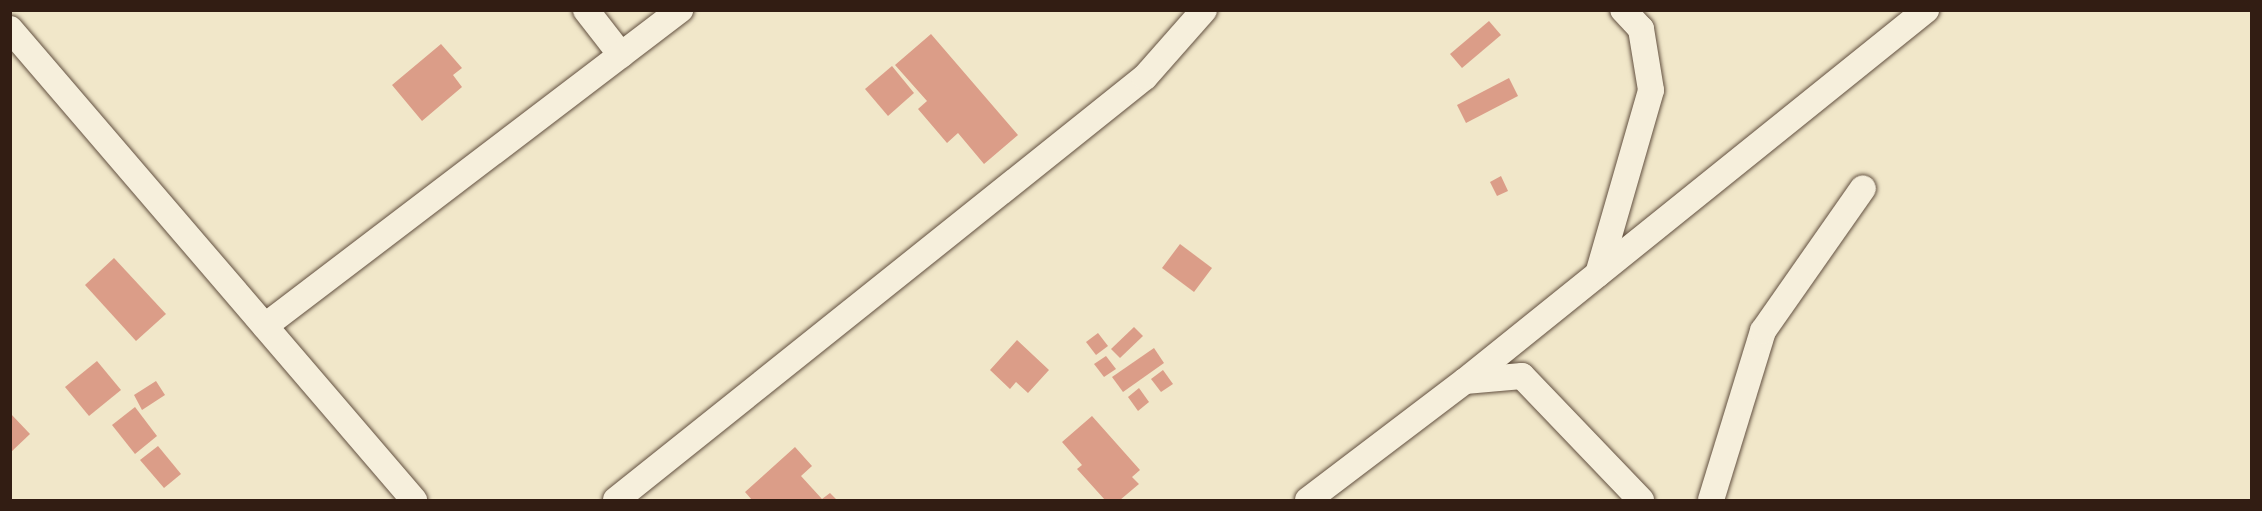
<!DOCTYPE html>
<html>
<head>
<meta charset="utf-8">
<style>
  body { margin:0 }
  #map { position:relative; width:2262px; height:511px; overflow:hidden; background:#f1e7c9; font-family:"IM FELL Great Primer",serif }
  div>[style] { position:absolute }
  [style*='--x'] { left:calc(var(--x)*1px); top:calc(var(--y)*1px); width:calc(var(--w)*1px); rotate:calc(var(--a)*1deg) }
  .building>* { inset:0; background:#db9d88 }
  .roads { filter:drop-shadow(0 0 2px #625040) drop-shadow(0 0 2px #625040) }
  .street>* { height:26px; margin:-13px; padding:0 13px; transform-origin:13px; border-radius:13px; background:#f6efdc }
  span { translate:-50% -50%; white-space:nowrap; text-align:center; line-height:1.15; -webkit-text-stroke:4.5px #f6efdc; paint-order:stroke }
  .frame { position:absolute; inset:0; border:12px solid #321d13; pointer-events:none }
</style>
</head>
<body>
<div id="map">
  <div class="building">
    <div style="clip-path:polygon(1489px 21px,1501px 35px,1462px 68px,1450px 54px)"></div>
    <div style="clip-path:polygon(931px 34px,1018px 135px,984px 164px,958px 133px,947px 143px,918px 109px,927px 101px,895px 65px)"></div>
    <div style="clip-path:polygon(441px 44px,462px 68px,453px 75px,462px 87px,422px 121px,392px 85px)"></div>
    <div style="clip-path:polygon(892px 66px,914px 93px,888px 116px,865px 89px)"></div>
    <div style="clip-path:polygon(1509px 78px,1518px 96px,1466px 123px,1457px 105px)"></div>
    <div style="clip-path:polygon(1501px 176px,1508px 191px,1497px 196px,1490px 182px)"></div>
    <div style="clip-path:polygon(1180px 244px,1212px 268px,1194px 292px,1162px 268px)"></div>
    <div style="clip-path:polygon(114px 258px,166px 314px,136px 341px,85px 285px)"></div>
    <div style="clip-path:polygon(1134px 327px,1143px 336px,1120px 358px,1111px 349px)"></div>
    <div style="clip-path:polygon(1098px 333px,1108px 346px,1096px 355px,1086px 342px)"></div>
    <div style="clip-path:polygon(1017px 340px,1049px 370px,1028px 393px,1016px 382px,1010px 389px,990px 370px)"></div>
    <div style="clip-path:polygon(1154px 348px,1164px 363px,1123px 392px,1112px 377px)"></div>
    <div style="clip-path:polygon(1106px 356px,1116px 369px,1104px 377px,1094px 364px)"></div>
    <div style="clip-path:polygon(97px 361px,121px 390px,89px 416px,65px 387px)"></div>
    <div style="clip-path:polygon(1163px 370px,1173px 384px,1161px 392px,1151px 379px)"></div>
    <div style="clip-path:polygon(156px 381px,165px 395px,142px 410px,134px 395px)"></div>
    <div style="clip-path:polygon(1139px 388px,1149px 402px,1138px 411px,1128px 397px)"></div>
    <div style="clip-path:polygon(135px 407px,157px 436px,135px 454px,112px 425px)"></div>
    <div style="clip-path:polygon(10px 413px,30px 434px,10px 453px)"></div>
    <div style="clip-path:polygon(1092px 416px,1140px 470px,1132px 477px,1139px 484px,1120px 500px,1105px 500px,1077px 469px,1082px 465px,1062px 442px)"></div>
    <div style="clip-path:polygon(158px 446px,181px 474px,164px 488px,140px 460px)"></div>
    <div style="clip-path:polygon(795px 447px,812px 466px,801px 476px,822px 499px,830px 493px,837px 500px,752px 500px,745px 492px)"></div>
  </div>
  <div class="roads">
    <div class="street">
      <div style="--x:586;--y:10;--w:57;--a:52.1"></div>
      <div style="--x:10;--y:29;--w:621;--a:49.38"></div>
      <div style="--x:1598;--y:274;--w:191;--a:-73.9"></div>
      <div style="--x:1651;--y:90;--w:62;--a:-99.3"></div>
      <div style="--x:1641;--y:29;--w:26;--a:-133"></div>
      <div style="--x:265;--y:326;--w:522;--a:-37.29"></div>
      <div style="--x:1465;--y:381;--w:592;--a:-38.83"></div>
      <div style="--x:616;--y:500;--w:677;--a:-38.65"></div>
      <div style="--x:1145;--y:77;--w:89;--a:-48.6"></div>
      <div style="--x:1308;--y:500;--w:197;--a:-37.2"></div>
      <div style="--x:1465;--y:381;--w:57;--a:-5"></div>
      <div style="--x:1522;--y:376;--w:172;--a:46.2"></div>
      <div style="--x:1711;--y:500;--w:177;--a:-72.9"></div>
      <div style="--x:1763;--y:331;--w:174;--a:-55"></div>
    </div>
  </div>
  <div class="frame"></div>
</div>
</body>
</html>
